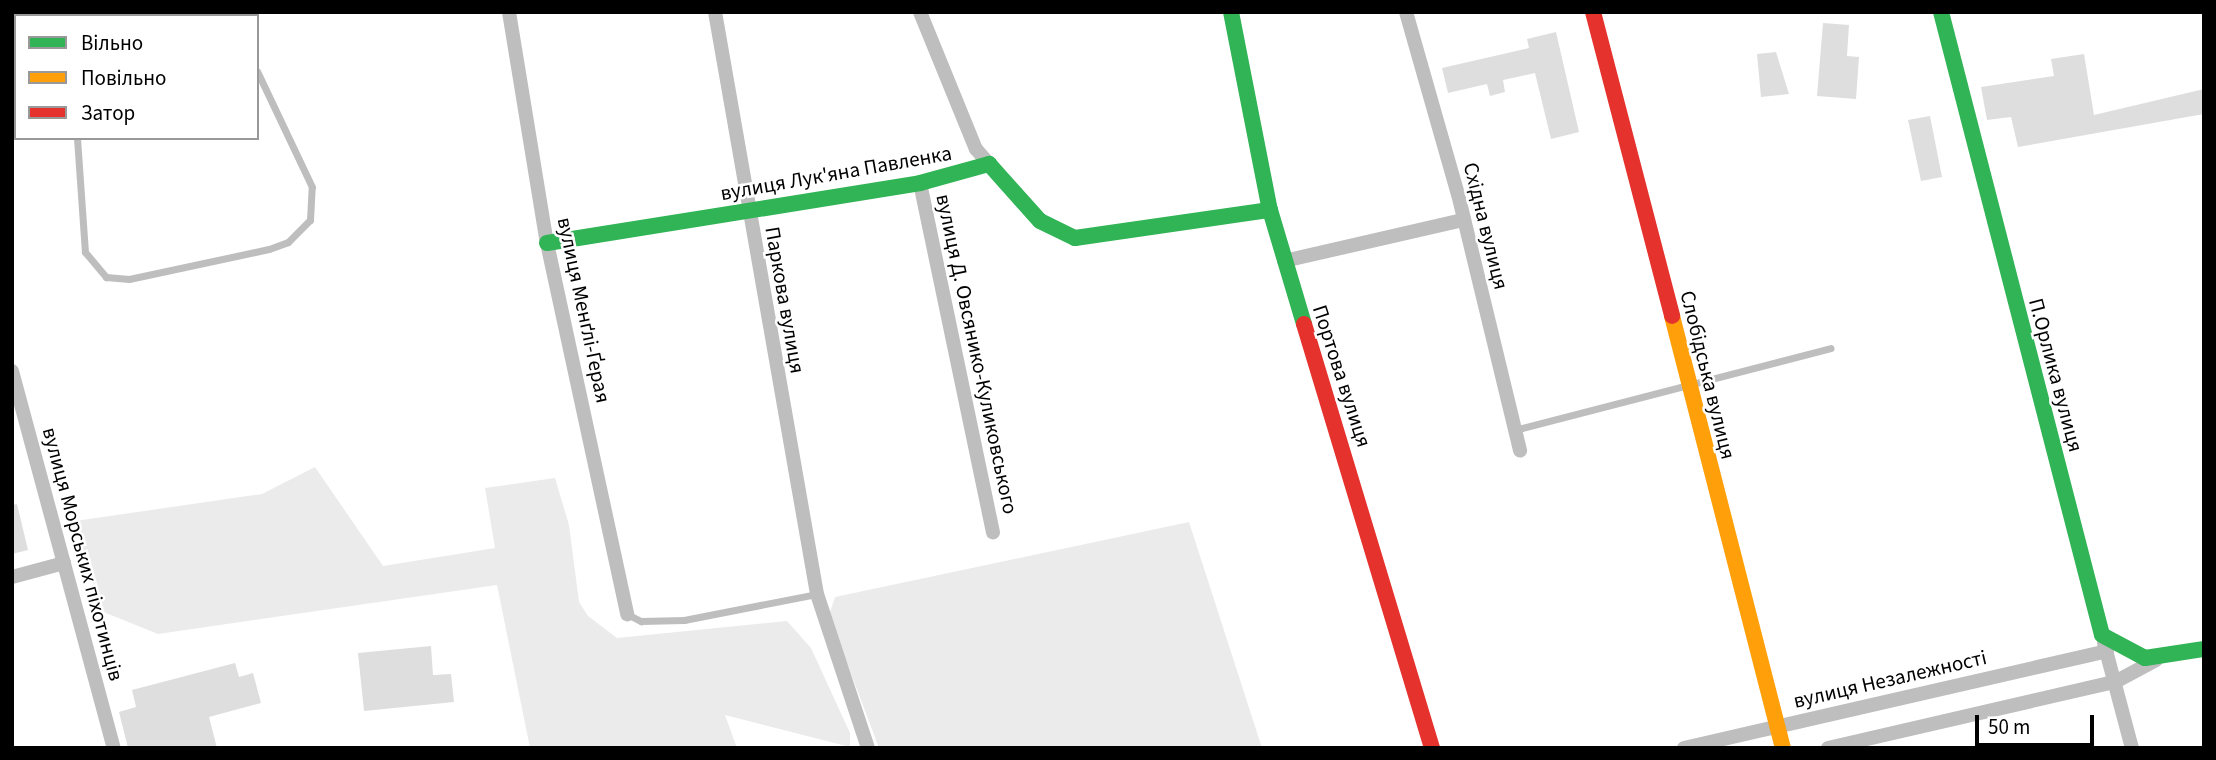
<!DOCTYPE html>
<html>
<head>
<meta charset="utf-8">
<style>
  body { margin:0 }
  #map { position:relative; width:2216px; height:760px; overflow:hidden; background:#fff; font-family:"Source Sans 3",sans-serif }
  div>[style] { position:absolute }
  [style*='--x'] { left:calc(var(--x)*1px); top:calc(var(--y)*1px); width:calc(var(--w)*1px); rotate:calc(var(--a)*1deg) }
  .green>* { inset:0; background:#ebebeb }
  .building>* { inset:0; background:#dedede }
  .lane>* { height:7px; margin:-3.5px; padding:0 3.5px; transform-origin:3.5px; border-radius:3.5px; background:#bebebe }
  .street>* { height:14px; margin:-7px; padding:0 7px; transform-origin:7px; border-radius:7px; background:#bebebe }
  .fast>* { height:16px; margin:-8px; padding:0 8px; transform-origin:8px; border-radius:8px; background:#30b455 }
  .slow>* { height:16px; margin:-8px; padding:0 8px; transform-origin:8px; border-radius:8px; background:#ff9f0a }
  .jam>* { height:16px; margin:-8px; padding:0 8px; transform-origin:8px; border-radius:8px; background:#e5322d }
  span { translate:-50% -50%; white-space:nowrap; text-align:center; line-height:1.15; -webkit-text-stroke:5px #fff; paint-order:stroke }
  .street-label { font-size:21px; color:#000 }
  .frame { position:absolute; inset:0; border:14px solid #000; pointer-events:none }
  .legend { position:absolute; left:14px; top:14px; width:245px; height:126px; box-sizing:border-box; background:#fff; border:2px solid #999; margin:0; padding:9px 12px; list-style:none; font-size:21px; color:#000 }
  .legend li { display:flex; align-items:center; gap:14px; height:35px }
  .legend b { width:35px; border:2px solid #999 }
  .scale { position:absolute; left:1975px; top:715px; width:119px; height:32px; box-sizing:border-box; border:4px solid #000; border-top:0; padding-left:9px; font-size:21px; line-height:24px; white-space:nowrap; color:#000; -webkit-text-stroke:5px #fff; paint-order:stroke }
</style>
</head>
<body>
<div id="map">
  <div class="green">
    <div style="clip-path:polygon(315px 467px,383px 566px,495px 548px,485px 488px,555px 478px,569px 525px,579px 602px,588px 616px,617px 638px,787px 621px,811px 648px,850px 733px,850px 747px,725px 715px,737px 748px,530px 748px,497px 585px,158px 634px,101px 611px,75px 521px,262px 494px)"></div>
    <div style="clip-path:polygon(1189px 522px,1262px 748px,879px 748px,829px 615px,835px 597px)"></div>
  </div>
  <div class="building">
    <div style="clip-path:polygon(1823px 23px,1849px 25px,1847px 56px,1859px 57px,1856px 99px,1817px 96px)"></div>
    <div style="clip-path:polygon(1556px 32px,1579px 132px,1551px 139px,1535px 73px,1503px 80px,1505px 92px,1490px 96px,1487px 84px,1448px 93px,1442px 68px,1529px 48px,1527px 39px)"></div>
    <div style="clip-path:polygon(1776px 52px,1789px 94px,1761px 97px,1757px 54px)"></div>
    <div style="clip-path:polygon(2084px 54px,2094px 115px,2204px 89px,2204px 114px,2018px 147px,2011px 117px,1987px 120px,1981px 87px,2054px 76px,2051px 59px)"></div>
    <div style="clip-path:polygon(1930px 116px,1942px 177px,1921px 181px,1908px 120px)"></div>
    <div style="clip-path:polygon(17px 504px,28px 550px,12px 554px,12px 505px)"></div>
    <div style="clip-path:polygon(431px 646px,433px 675px,451px 674px,454px 702px,364px 711px,358px 653px)"></div>
    <div style="clip-path:polygon(235px 663px,239px 677px,253px 673px,261px 703px,209px 717px,217px 748px,128px 748px,119px 712px,136px 707px,132px 690px)"></div>
  </div>
  <div class="lane">
    <div style="--x:64;--y:12;--w:4;--a:76"></div>
    <div style="--x:131;--y:12;--w:25;--a:9"></div>
    <div style="--x:12;--y:14;--w:22;--a:-5"></div>
    <div style="--x:77;--y:138;--w:114;--a:86"></div>
    <div style="--x:85;--y:252;--w:33;--a:50"></div>
    <div style="--x:106;--y:277;--w:23;--a:5"></div>
    <div style="--x:129;--y:279;--w:143;--a:-12.1"></div>
    <div style="--x:269;--y:249;--w:20;--a:-20"></div>
    <div style="--x:288;--y:242;--w:31;--a:-45"></div>
    <div style="--x:310;--y:220;--w:33;--a:-87"></div>
    <div style="--x:312;--y:187;--w:128;--a:-115.4"></div>
    <div style="--x:1514;--y:430;--w:327;--a:-14.5"></div>
    <div style="--x:627;--y:614;--w:16;--a:27"></div>
    <div style="--x:641;--y:621;--w:43;--a:-1.3"></div>
    <div style="--x:684;--y:620;--w:136;--a:-11.1"></div>
  </div>
  <div class="street">
    <div style="--x:509;--y:12;--w:234;--a:80.7"></div>
    <div style="--x:547;--y:243;--w:380;--a:77.8"></div>
    <div style="--x:715;--y:12;--w:591;--a:80.06"></div>
    <div style="--x:817;--y:594;--w:162;--a:71.7"></div>
    <div style="--x:920;--y:12;--w:148;--a:67.8"></div>
    <div style="--x:976;--y:149;--w:20;--a:49"></div>
    <div style="--x:1406;--y:12;--w:189;--a:74.1"></div>
    <div style="--x:1458;--y:194;--w:264;--a:76.4"></div>
    <div style="--x:920;--y:183;--w:357;--a:78.2"></div>
    <div style="--x:1284;--y:261;--w:184;--a:-12.9"></div>
    <div style="--x:12;--y:371;--w:391;--a:74.9"></div>
    <div style="--x:12;--y:577;--w:54;--a:-15.1"></div>
    <div style="--x:2104;--y:643;--w:109;--a:75.1"></div>
    <div style="--x:1684;--y:748;--w:434;--a:-12.9"></div>
    <div style="--x:1828;--y:748;--w:294;--a:-13"></div>
    <div style="--x:2115;--y:682;--w:47;--a:-28.2"></div>
  </div>
  <div class="fast">
    <div style="--x:1231;--y:12;--w:202;--a:78.9"></div>
    <div style="--x:1270;--y:210;--w:119;--a:73.4"></div>
    <div style="--x:1941;--y:12;--w:643;--a:75.51"></div>
    <div style="--x:2102;--y:635;--w:49;--a:28.1"></div>
    <div style="--x:2145;--y:658;--w:60;--a:-8.7"></div>
    <div style="--x:547;--y:243;--w:378;--a:-9.1"></div>
    <div style="--x:920;--y:183;--w:72;--a:-15.4"></div>
    <div style="--x:989;--y:164;--w:76;--a:48.2"></div>
    <div style="--x:1040;--y:221;--w:39;--a:26"></div>
    <div style="--x:1075;--y:238;--w:197;--a:-8.2"></div>
  </div>
  <div class="slow">
    <div style="--x:1672;--y:316;--w:446;--a:75.6"></div>
  </div>
  <div class="jam">
    <div style="--x:1593;--y:12;--w:314;--a:75.4"></div>
    <div style="--x:1304;--y:324;--w:443;--a:73.2"></div>
  </div>
  <div class="street-label">
    <span style="left:836px;top:173px;rotate:-10deg">вулиця Лук'яна Павленка</span>
    <span style="left:1486px;top:226px;rotate:76deg">Східна вулиця</span>
    <span style="left:785px;top:300px;rotate:80deg">Паркова вулиця</span>
    <span style="left:584px;top:310px;rotate:78deg">вулиця Менґлі-Ґерая</span>
    <span style="left:977px;top:354px;rotate:78deg">вулиця Д. Овсянико-Куликовського</span>
    <span style="left:1708px;top:375px;rotate:76deg">Слобідська вулиця</span>
    <span style="left:2056px;top:375px;rotate:75deg">П.Орлика вулиця</span>
    <span style="left:1342px;top:376px;rotate:72deg">Портова вулиця</span>
    <span style="left:83px;top:554px;rotate:75deg">вулиця Морських піхотинців</span>
    <span style="left:1890px;top:679px;rotate:-13deg">вулиця Незалежності</span>
  </div>
  <div class="frame"></div>
  <ul class="legend">
  <li><b style="height:9px;background:#30b455"></b>Вільно</li>
  <li><b style="height:9px;background:#ff9f0a"></b>Повільно</li>
  <li><b style="height:9px;background:#e5322d"></b>Затор</li>
  </ul>
  <div class="scale">50 m</div>
</div>
</body>
</html>
